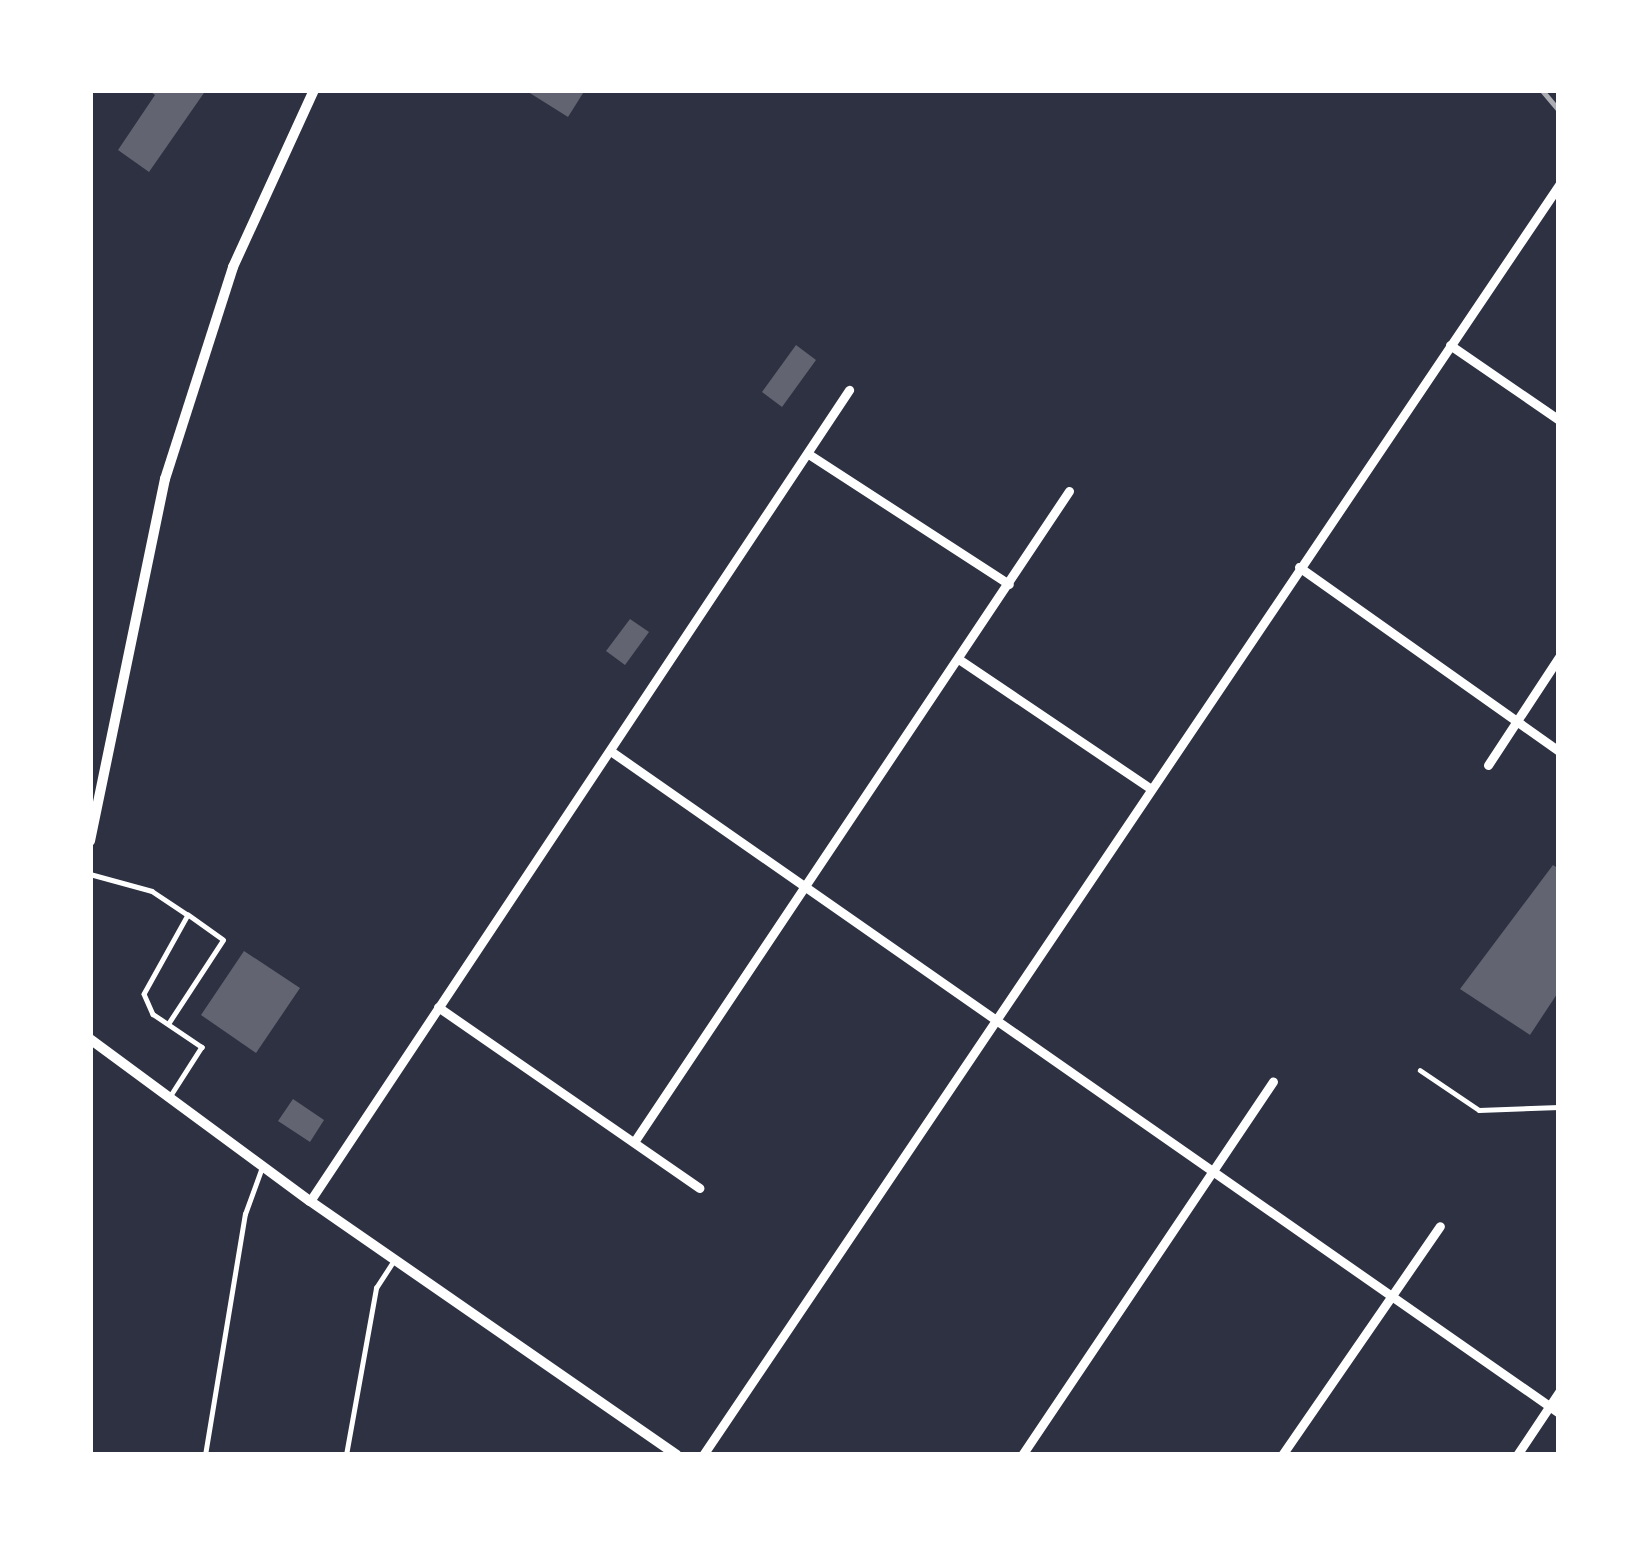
<!DOCTYPE html>
<html>
<head>
<meta charset="utf-8">
<style>
  body { margin:0 }
  #map { position:relative; width:1649px; height:1545px; overflow:hidden; background:#2d3142; font-family:Manrope,sans-serif }
  div>[style] { position:absolute }
  [style*='--x'] { left:calc(var(--x)*1px); top:calc(var(--y)*1px); width:calc(var(--w)*1px); rotate:calc(var(--a)*1deg) }
  .building>* { inset:0; background:#626471 }
  .service>* { height:4.5px; margin:-2.25px; padding:0 2.25px; transform-origin:2.25px; border-radius:2.25px; background:#fff }
  .minor>* { height:9px; margin:-4.5px; padding:0 4.5px; transform-origin:4.5px; border-radius:4.5px; background:#fff }
  .tertiary>* { height:10px; margin:-5px; padding:0 5px; transform-origin:5px; border-radius:5px; background:#fff }
  .rail>* { height:4.5px; margin:-2.25px; padding:0 2.25px; transform-origin:2.25px; border-radius:2.25px; background:#abadb3 }
  span { translate:-50% -50%; white-space:nowrap; text-align:center; line-height:1.15; -webkit-text-stroke:12px #fff; paint-order:stroke }
  .frame { position:absolute; inset:0; border:93px solid #fff; pointer-events:none }
</style>
</head>
<body>
<div id="map">
  <div class="building">
    <div style="clip-path:polygon(148px 90px,206px 90px,149px 172px,118px 150px,155px 95px)"></div>
    <div style="clip-path:polygon(525px 90px,585px 90px,568px 117px)"></div>
    <div style="clip-path:polygon(796px 345px,816px 360px,782px 407px,762px 392px)"></div>
    <div style="clip-path:polygon(630px 619px,649px 632px,625px 665px,606px 651px)"></div>
    <div style="clip-path:polygon(1553px 865px,1559px 869px,1559px 991px,1530px 1035px,1460px 989px)"></div>
    <div style="clip-path:polygon(244px 951px,300px 988px,256px 1053px,201px 1015px)"></div>
    <div style="clip-path:polygon(293px 1099px,324px 1120px,310px 1142px,278px 1121px)"></div>
  </div>
  <div class="service">
    <div style="--x:90;--y:874;--w:64;--a:15.3"></div>
    <div style="--x:152;--y:891;--w:43;--a:33.7"></div>
    <div style="--x:188;--y:915;--w:90;--a:119.1"></div>
    <div style="--x:144;--y:994;--w:22;--a:66"></div>
    <div style="--x:153;--y:1014;--w:59;--a:34"></div>
    <div style="--x:202;--y:1047;--w:59;--a:122.6"></div>
    <div style="--x:168;--y:1024;--w:100;--a:-56.8"></div>
    <div style="--x:223;--y:940;--w:43;--a:-144.5"></div>
    <div style="--x:1420;--y:1070;--w:71;--a:34.1"></div>
    <div style="--x:1479;--y:1110;--w:80;--a:-2.1"></div>
    <div style="--x:205;--y:1455;--w:244;--a:-80.6"></div>
    <div style="--x:245;--y:1214;--w:47;--a:-70"></div>
    <div style="--x:346;--y:1455;--w:170;--a:-79.8"></div>
    <div style="--x:376;--y:1288;--w:35;--a:-57"></div>
  </div>
  <div class="minor">
    <div style="--x:1450;--y:345;--w:132;--a:34.5"></div>
    <div style="--x:810;--y:455;--w:237;--a:33"></div>
    <div style="--x:1299;--y:567;--w:319;--a:35.3"></div>
    <div style="--x:960;--y:660;--w:230;--a:34"></div>
    <div style="--x:612;--y:752;--w:1155;--a:34.91"></div>
    <div style="--x:1488;--y:765;--w:129;--a:-56.7"></div>
    <div style="--x:438;--y:1007;--w:318;--a:34.7"></div>
    <div style="--x:634;--y:1142;--w:783;--a:-56.25"></div>
    <div style="--x:310;--y:1201;--w:974;--a:-56.39"></div>
    <div style="--x:703;--y:1455;--w:1532;--a:-56.02"></div>
    <div style="--x:1022;--y:1455;--w:450;--a:-56.1"></div>
    <div style="--x:1282;--y:1455;--w:278;--a:-55.4"></div>
    <div style="--x:1517;--y:1455;--w:76;--a:-56.3"></div>
  </div>
  <div class="tertiary">
    <div style="--x:90;--y:841;--w:370;--a:-78.3"></div>
    <div style="--x:165;--y:479;--w:223;--a:-72.2"></div>
    <div style="--x:233;--y:267;--w:195;--a:-65.4"></div>
    <div style="--x:90;--y:1039;--w:273;--a:36.4"></div>
    <div style="--x:310;--y:1201;--w:446;--a:34.7"></div>
  </div>
  <div class="rail">
    <div style="--x:1542;--y:90;--w:26;--a:50"></div>
  </div>
  <div class="frame"></div>
</div>
</body>
</html>
